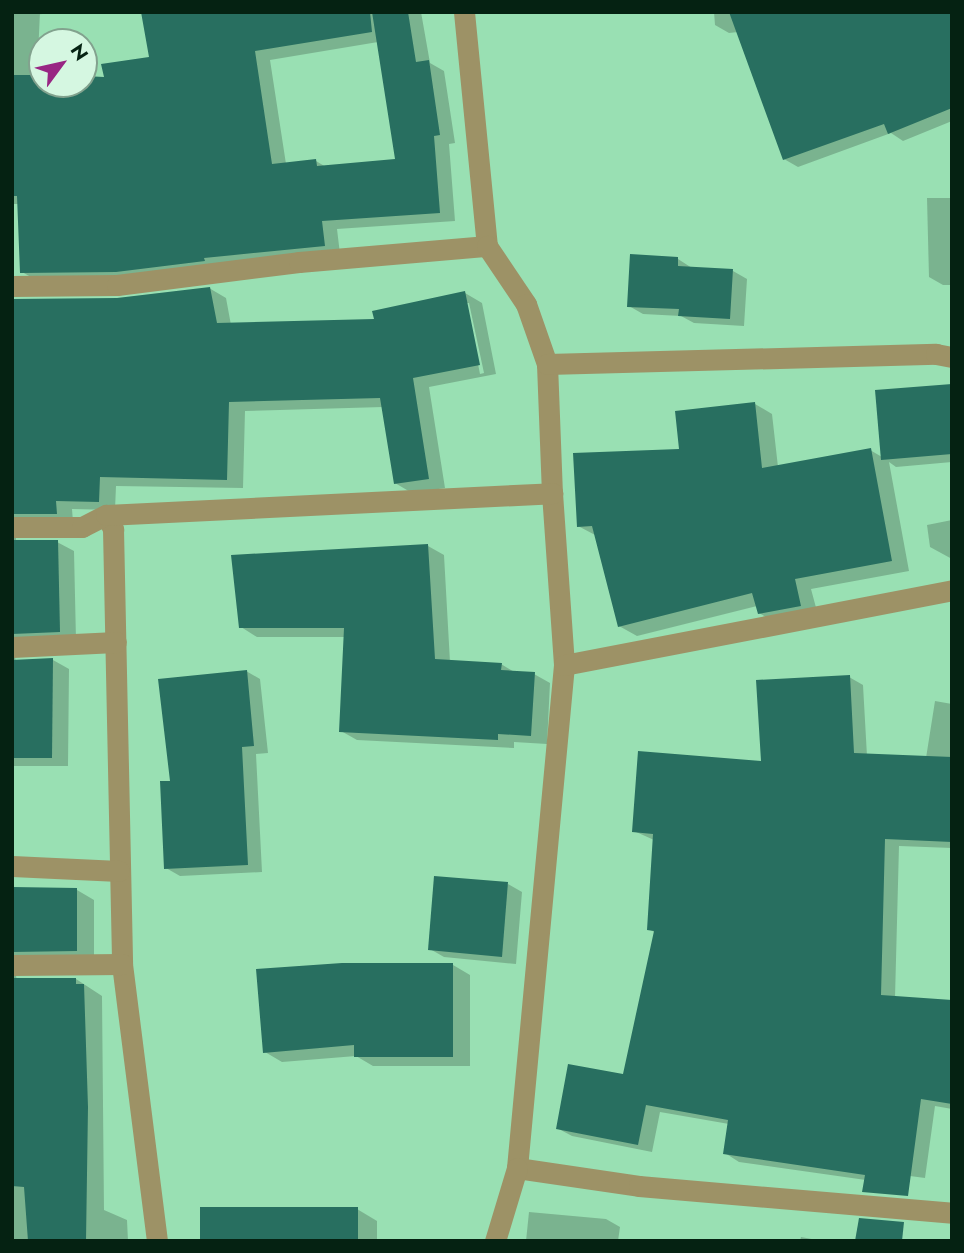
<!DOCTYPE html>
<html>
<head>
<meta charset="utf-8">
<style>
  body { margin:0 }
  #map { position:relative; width:964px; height:1253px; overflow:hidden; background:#99e0b3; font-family:Jost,sans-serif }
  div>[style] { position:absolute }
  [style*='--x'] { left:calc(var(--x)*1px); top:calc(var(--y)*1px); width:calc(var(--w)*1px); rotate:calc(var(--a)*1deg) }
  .shadow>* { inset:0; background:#0003 }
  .building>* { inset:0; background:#286f60 }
  .minor>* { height:21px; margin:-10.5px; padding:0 10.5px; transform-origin:10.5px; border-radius:10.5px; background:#9d9266 }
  span { translate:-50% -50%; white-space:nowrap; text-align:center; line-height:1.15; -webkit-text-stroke:7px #d5f7e1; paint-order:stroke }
  .frame { position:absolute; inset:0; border:14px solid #052212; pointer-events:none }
  .north { position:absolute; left:28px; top:28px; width:70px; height:70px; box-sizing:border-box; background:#d5f7e1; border:2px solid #82a28e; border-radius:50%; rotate:57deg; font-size:19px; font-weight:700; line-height:28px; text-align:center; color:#052212 }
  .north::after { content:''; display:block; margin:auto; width:24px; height:32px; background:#982683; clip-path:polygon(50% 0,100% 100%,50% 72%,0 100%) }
</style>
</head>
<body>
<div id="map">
  <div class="shadow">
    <div style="clip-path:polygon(evenodd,12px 12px,40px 12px,37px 77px,42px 77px,42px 84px,84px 84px,84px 78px,106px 79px,151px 58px,143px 12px,421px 12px,430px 63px,444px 71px,455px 143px,449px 144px,455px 221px,337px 229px,340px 254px,220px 269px,38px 281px,22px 272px,19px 204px,12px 204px,12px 12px,378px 42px,397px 161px,326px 167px,316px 161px,286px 164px,270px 60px,378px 42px)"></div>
    <div style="clip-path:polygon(714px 12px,952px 12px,952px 121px,903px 141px,891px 133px,798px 167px,784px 159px,738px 32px,729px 33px,715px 25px)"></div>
    <div style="clip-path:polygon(927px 198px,952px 198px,952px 285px,943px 285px,929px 277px)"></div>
    <div style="clip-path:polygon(678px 259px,692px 268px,733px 271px,747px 279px,744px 326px,694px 323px,681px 316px,643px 314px,629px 306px)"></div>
    <div style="clip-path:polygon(evenodd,209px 288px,226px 298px,231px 325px,376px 320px,465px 293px,482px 303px,496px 374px,429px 387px,445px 488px,412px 493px,395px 483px,383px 407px,245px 411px,243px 488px,116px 486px,115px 510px,72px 509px,73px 522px,16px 530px,16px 541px,57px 542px,74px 551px,76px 640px,15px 657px,16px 662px,53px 660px,69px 669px,68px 766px,12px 766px,12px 337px,119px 300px,209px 288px,466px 303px,469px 303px,484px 373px,480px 374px,466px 303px)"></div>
    <div style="clip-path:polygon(952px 385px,952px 462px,896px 467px,889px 462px,909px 571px,811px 589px,818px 615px,777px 623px,759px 613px,757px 606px,637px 636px,619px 626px,597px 536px,578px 526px,681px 450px,755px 404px,772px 414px,778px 467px,870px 450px,882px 457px)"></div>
    <div style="clip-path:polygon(952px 520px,952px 559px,930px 547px,927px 525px)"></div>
    <div style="clip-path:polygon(428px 546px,444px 555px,450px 662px,501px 664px,516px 673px,534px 674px,550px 683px,547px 744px,514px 742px,514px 748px,357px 740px,341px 731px,345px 637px,257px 637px,241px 627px)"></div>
    <div style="clip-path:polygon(246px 671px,260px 679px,268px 753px,256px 754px,262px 872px,180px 876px,166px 868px)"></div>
    <div style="clip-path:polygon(849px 677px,863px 685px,867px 756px,926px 758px,935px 701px,952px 704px,952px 848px,899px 846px,895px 998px,952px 1022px,952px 1109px,935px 1106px,925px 1178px,910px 1176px,908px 1186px,739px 1162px,725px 1153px,729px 1124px,660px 1112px,652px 1152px,572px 1136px,557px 1128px,624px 1076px,656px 933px,649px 929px,654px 840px,634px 831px,762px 763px)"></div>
    <div style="clip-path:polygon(508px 884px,522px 892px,516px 964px,444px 957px,430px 949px)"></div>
    <div style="clip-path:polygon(12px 889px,77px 890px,94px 900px,94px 961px,19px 968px,16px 977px,18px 980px,76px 979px,102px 996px,104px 1210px,127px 1220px,128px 1241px,12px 1241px)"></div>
    <div style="clip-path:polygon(453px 965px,470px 975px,470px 1066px,373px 1066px,356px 1056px,282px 1062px,265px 1052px)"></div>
    <div style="clip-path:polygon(357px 1209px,377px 1221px,377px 1241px,201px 1241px)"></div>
    <div style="clip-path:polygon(529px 1212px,606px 1219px,620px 1227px,618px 1241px,526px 1241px)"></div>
    <div style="clip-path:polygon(801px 1237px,822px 1241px,800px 1241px)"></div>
  </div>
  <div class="building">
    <div style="clip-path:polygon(141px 12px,370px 12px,372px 32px,255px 51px,272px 164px,316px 159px,317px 166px,395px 159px,372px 12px,408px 12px,416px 62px,429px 60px,440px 135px,434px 136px,440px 213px,322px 221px,325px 246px,204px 258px,205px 261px,116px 272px,20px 273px,17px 196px,12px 196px,12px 75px,42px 75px,42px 84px,84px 84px,84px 76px,104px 77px,101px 64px,149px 57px)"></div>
    <div style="clip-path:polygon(729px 12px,952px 12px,952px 108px,888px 134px,884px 124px,783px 160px)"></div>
    <div style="clip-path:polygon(630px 254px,678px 257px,678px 266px,733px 269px,730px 319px,678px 316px,679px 309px,627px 307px)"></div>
    <div style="clip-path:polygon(210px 287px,217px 323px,374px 319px,372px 311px,465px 291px,480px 365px,413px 378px,429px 479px,394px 484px,380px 398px,229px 402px,227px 480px,100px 477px,99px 502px,56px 501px,57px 514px,12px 514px,12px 299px,117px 298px)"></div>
    <div style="clip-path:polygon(952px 384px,952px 454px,881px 460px,875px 390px)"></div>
    <div style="clip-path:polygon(755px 402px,762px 468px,871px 448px,892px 561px,795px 579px,801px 606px,758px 614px,752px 593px,618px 627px,592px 526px,577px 527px,573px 453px,679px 449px,675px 411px)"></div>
    <div style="clip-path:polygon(12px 540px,58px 540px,60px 632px,12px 634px)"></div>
    <div style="clip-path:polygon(428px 544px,435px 659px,502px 663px,501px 670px,535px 672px,531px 736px,498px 734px,498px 740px,339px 732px,344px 628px,239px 628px,231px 555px)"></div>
    <div style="clip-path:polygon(53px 658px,52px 758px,12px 758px,12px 660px)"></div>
    <div style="clip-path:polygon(247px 670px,254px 746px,242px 747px,248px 865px,164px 869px,160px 781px,170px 781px,158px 679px)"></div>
    <div style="clip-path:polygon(850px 675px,854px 753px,952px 757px,952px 842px,885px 839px,881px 995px,952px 1000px,952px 1104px,921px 1099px,908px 1196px,862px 1192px,865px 1175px,723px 1154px,728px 1120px,646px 1105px,638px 1145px,556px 1129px,568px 1064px,623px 1074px,654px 931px,647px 930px,653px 834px,632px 832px,638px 751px,761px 761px,756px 680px)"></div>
    <div style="clip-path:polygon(434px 876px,508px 882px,502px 957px,428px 950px)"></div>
    <div style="clip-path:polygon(12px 887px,77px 888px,77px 951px,12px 952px)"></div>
    <div style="clip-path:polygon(342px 963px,453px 963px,453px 1057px,354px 1057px,354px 1045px,263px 1053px,256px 969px)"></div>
    <div style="clip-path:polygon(12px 978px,76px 978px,76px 984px,84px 984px,88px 1107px,86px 1241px,28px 1241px,24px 1187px,12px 1186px)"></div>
    <div style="clip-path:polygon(200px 1207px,358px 1207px,358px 1241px,200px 1241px)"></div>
    <div style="clip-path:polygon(859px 1218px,904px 1222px,902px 1241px,855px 1241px)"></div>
  </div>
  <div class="minor">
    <div style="--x:464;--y:12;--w:235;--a:84.4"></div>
    <div style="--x:12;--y:286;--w:105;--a:-0.5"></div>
    <div style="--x:117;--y:285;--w:183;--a:-7.2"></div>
    <div style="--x:299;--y:262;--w:189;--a:-4.9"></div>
    <div style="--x:487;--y:246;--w:70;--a:56.1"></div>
    <div style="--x:526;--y:304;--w:64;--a:70.7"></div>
    <div style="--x:547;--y:364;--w:129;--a:87.8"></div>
    <div style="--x:552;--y:493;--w:172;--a:86"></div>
    <div style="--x:564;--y:665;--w:505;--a:95.34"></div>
    <div style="--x:517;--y:1168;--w:123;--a:8.4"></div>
    <div style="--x:639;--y:1186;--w:314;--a:4.9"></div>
    <div style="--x:547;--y:364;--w:389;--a:-1.5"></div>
    <div style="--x:936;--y:354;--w:16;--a:11"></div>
    <div style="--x:106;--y:515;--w:16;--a:63"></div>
    <div style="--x:113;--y:529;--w:435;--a:88.8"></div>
    <div style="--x:122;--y:964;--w:279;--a:82.8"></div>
    <div style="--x:12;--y:527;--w:70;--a:0"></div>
    <div style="--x:82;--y:527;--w:27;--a:-27"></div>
    <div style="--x:106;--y:515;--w:447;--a:-2.8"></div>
    <div style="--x:12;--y:647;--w:104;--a:-2.8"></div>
    <div style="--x:564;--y:665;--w:395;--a:-10.9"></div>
    <div style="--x:12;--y:866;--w:107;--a:2.7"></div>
    <div style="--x:12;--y:965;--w:110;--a:-0.5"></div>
    <div style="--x:495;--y:1241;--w:76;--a:-73.2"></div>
  </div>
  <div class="frame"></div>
  <div class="north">N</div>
</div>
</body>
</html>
